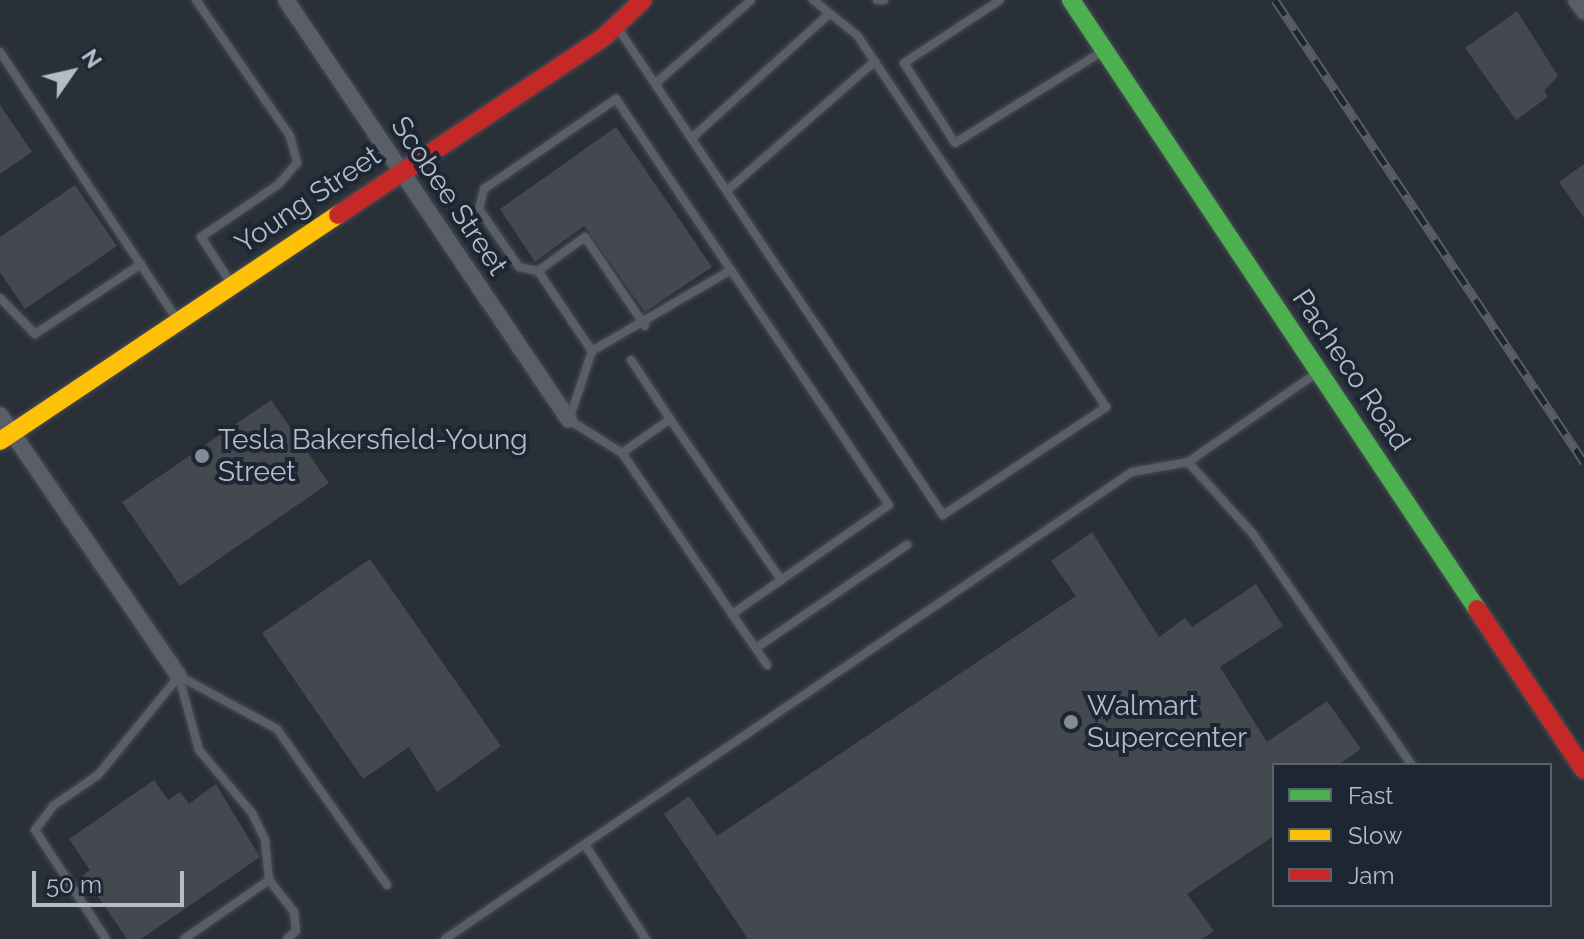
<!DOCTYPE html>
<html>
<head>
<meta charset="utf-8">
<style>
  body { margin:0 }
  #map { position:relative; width:1584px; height:939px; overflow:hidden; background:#2a3038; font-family:Raleway,sans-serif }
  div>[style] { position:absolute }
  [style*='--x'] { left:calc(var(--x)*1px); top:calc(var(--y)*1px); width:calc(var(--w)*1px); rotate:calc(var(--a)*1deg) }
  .building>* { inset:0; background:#444950 }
  .roads { filter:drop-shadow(0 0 2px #484c53) drop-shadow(0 0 2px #484c53) }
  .lane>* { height:8px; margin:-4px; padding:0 4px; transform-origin:4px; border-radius:4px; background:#5a5e66 }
  .street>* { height:16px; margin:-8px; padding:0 8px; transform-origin:8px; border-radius:8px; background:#5a5e66 }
  .fast>* { height:18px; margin:-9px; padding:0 9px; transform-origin:9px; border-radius:9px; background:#4caf50 }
  .slow>* { height:18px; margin:-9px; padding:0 9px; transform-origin:9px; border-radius:9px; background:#ffc107 }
  .jam>* { height:18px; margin:-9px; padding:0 9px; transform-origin:9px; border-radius:9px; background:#c62828 }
  .rail>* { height:9px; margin-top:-4.5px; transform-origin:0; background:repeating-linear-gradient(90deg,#1d2633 0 18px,#595d64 0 36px); box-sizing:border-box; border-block:2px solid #595d64 }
  .dots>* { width:22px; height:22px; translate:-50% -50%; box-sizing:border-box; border:4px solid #1d2633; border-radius:50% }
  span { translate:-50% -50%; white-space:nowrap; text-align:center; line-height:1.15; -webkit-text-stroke:8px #1d2633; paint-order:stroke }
  .street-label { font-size:28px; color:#b4bcc9 }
  .poi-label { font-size:28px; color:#b4bcc9 }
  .left { translate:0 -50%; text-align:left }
  .legend { position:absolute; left:1272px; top:763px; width:280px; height:144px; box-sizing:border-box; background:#1d2633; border:2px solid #59626f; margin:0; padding:10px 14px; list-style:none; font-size:24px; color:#b4bcc9 }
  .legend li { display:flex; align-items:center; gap:16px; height:40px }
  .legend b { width:40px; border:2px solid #59626f }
  .north { position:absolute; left:32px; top:32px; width:80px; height:80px; -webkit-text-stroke:6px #1d2633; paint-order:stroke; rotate:56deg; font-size:22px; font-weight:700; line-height:32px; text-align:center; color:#b4bcc9 }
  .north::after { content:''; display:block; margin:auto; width:28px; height:36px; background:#b4bcc9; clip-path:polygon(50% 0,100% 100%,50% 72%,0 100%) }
  .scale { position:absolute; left:32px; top:871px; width:152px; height:36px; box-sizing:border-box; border:4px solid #b4bcc9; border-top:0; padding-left:10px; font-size:24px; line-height:28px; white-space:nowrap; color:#b4bcc9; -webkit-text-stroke:6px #1d2633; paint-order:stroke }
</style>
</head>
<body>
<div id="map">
  <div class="building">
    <div style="clip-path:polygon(1517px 11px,1558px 76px,1544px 91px,1548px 97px,1516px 120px,1465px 48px)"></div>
    <div style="clip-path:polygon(0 105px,32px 152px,0 174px)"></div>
    <div style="clip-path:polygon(616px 127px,712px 267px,645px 312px,584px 226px,535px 262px,500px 209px)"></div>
    <div style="clip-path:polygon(1584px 164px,1584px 218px,1559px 182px)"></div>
    <div style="clip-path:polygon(75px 185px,117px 246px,25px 309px,0 272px,0 237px)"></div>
    <div style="clip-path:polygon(271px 400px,329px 483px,180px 586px,122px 502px)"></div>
    <div style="clip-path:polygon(1092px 532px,1159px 637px,1185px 618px,1192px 627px,1256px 584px,1283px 626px,1220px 667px,1267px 742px,1327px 701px,1361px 749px,1338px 765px,1274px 765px,1274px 836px,1187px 894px,1214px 931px,1202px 939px,748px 939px,664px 814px,689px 796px,717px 836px,1076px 596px,1051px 561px)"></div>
    <div style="clip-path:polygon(370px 559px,501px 746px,437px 792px,409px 747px,363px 779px,262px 633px)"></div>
    <div style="clip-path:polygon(154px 780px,168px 800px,180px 792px,189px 804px,216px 784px,260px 857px,141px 939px,127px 939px,83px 875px,90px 870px,69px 839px)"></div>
  </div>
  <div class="roads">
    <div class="lane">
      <div style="--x:196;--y:0;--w:165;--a:55.3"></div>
      <div style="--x:290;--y:136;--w:28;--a:75"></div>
      <div style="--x:297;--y:163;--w:28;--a:131"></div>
      <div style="--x:279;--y:184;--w:94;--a:145.8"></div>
      <div style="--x:201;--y:237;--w:55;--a:56.9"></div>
      <div style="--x:877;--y:0;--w:7;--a:0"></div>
      <div style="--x:1000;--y:0;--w:115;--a:146.7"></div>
      <div style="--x:904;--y:63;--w:95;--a:57.5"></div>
      <div style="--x:955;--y:143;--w:174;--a:-31.9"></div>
      <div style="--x:617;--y:27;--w:587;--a:56.26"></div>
      <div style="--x:943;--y:515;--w:196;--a:-33.5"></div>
      <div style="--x:1106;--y:407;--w:446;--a:-123.8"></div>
      <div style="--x:858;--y:36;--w:58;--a:-141.3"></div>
      <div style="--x:0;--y:52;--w:319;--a:56.5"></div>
      <div style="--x:656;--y:83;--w:126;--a:-41.1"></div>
      <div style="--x:694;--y:136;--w:182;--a:-42.1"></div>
      <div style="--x:730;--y:188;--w:193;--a:-41.2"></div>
      <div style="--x:731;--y:270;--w:283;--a:56.1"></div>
      <div style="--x:889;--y:505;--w:131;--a:145.2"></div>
      <div style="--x:538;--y:271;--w:58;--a:-35.9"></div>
      <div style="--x:585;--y:237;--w:107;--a:56"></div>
      <div style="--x:0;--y:298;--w:50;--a:45.8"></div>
      <div style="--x:35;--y:334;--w:127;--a:-33.4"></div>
      <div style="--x:592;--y:351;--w:97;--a:-124"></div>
      <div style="--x:538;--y:271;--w:19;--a:-168"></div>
      <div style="--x:519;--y:267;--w:70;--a:-124.6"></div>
      <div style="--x:479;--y:209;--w:21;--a:-76"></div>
      <div style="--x:484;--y:189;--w:160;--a:-34.3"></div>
      <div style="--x:616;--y:99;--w:206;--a:56.1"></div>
      <div style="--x:731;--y:270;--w:161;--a:149.8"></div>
      <div style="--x:592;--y:351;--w:73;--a:108.4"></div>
      <div style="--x:569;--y:420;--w:62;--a:31.9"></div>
      <div style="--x:622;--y:453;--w:59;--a:-35.3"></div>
      <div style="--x:670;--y:419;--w:196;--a:55.4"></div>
      <div style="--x:781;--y:580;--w:60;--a:145.2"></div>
      <div style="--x:732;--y:614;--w:195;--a:-124.3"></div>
      <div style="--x:631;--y:360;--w:71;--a:56.5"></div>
      <div style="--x:1318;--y:372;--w:158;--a:145.3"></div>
      <div style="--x:1188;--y:462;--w:97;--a:47.9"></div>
      <div style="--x:1253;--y:534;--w:280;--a:55.5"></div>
      <div style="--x:732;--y:614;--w:62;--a:55.5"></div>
      <div style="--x:756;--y:648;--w:183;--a:-34.3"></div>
      <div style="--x:179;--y:676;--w:111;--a:28.4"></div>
      <div style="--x:277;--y:729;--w:191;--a:54.8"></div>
      <div style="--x:179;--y:677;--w:76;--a:74.7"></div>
      <div style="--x:199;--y:750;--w:82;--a:49.9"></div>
      <div style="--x:252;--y:813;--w:30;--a:64"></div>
      <div style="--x:265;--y:840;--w:40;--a:84.3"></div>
      <div style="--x:269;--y:880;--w:103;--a:145.2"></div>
      <div style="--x:586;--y:846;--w:111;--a:57.2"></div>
      <div style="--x:269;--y:880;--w:41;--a:52"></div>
      <div style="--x:294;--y:912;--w:19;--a:84"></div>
      <div style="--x:296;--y:931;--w:12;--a:138"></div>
      <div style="--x:106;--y:939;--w:130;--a:-123.1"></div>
      <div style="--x:35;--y:830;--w:30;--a:-53"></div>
      <div style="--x:53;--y:806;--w:55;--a:-34.6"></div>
      <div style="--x:98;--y:775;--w:128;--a:-50.7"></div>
      <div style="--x:445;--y:939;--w:831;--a:-34.21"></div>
      <div style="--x:1132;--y:472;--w:57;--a:-10.1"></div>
    </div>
    <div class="street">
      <div style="--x:286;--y:0;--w:506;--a:56.03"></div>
      <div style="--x:1576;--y:0;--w:14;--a:54"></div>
      <div style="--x:0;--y:415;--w:316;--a:55.6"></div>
    </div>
    <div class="fast">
      <div style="--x:1071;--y:0;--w:732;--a:56.31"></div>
    </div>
    <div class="slow">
      <div style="--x:0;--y:441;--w:407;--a:-33.8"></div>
    </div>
    <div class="jam">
      <div style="--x:338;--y:215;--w:321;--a:-33.8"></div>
      <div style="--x:605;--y:36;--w:52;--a:-43.5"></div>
      <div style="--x:1477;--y:609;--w:193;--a:56.4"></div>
    </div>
  </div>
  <div class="rail">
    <div style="--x:1275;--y:0;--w:556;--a:56.22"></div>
  </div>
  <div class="dots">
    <div style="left:202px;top:456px;background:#848b96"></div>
    <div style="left:1071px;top:722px;background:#848b96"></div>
  </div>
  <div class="street-label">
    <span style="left:449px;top:196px;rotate:56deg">Scobee Street</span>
    <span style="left:308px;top:200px;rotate:-34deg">Young Street</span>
    <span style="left:1351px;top:370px;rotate:56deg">Pacheco Road</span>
  </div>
  <div class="poi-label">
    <span class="left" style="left:218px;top:456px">Tesla Bakersfield-Young<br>Street</span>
    <span class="left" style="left:1087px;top:722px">Walmart<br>Supercenter</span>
  </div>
  <ul class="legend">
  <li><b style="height:10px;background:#4caf50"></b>Fast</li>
  <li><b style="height:10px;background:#ffc107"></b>Slow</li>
  <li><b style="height:10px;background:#c62828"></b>Jam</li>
  </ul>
  <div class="north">N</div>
  <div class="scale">50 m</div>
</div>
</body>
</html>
